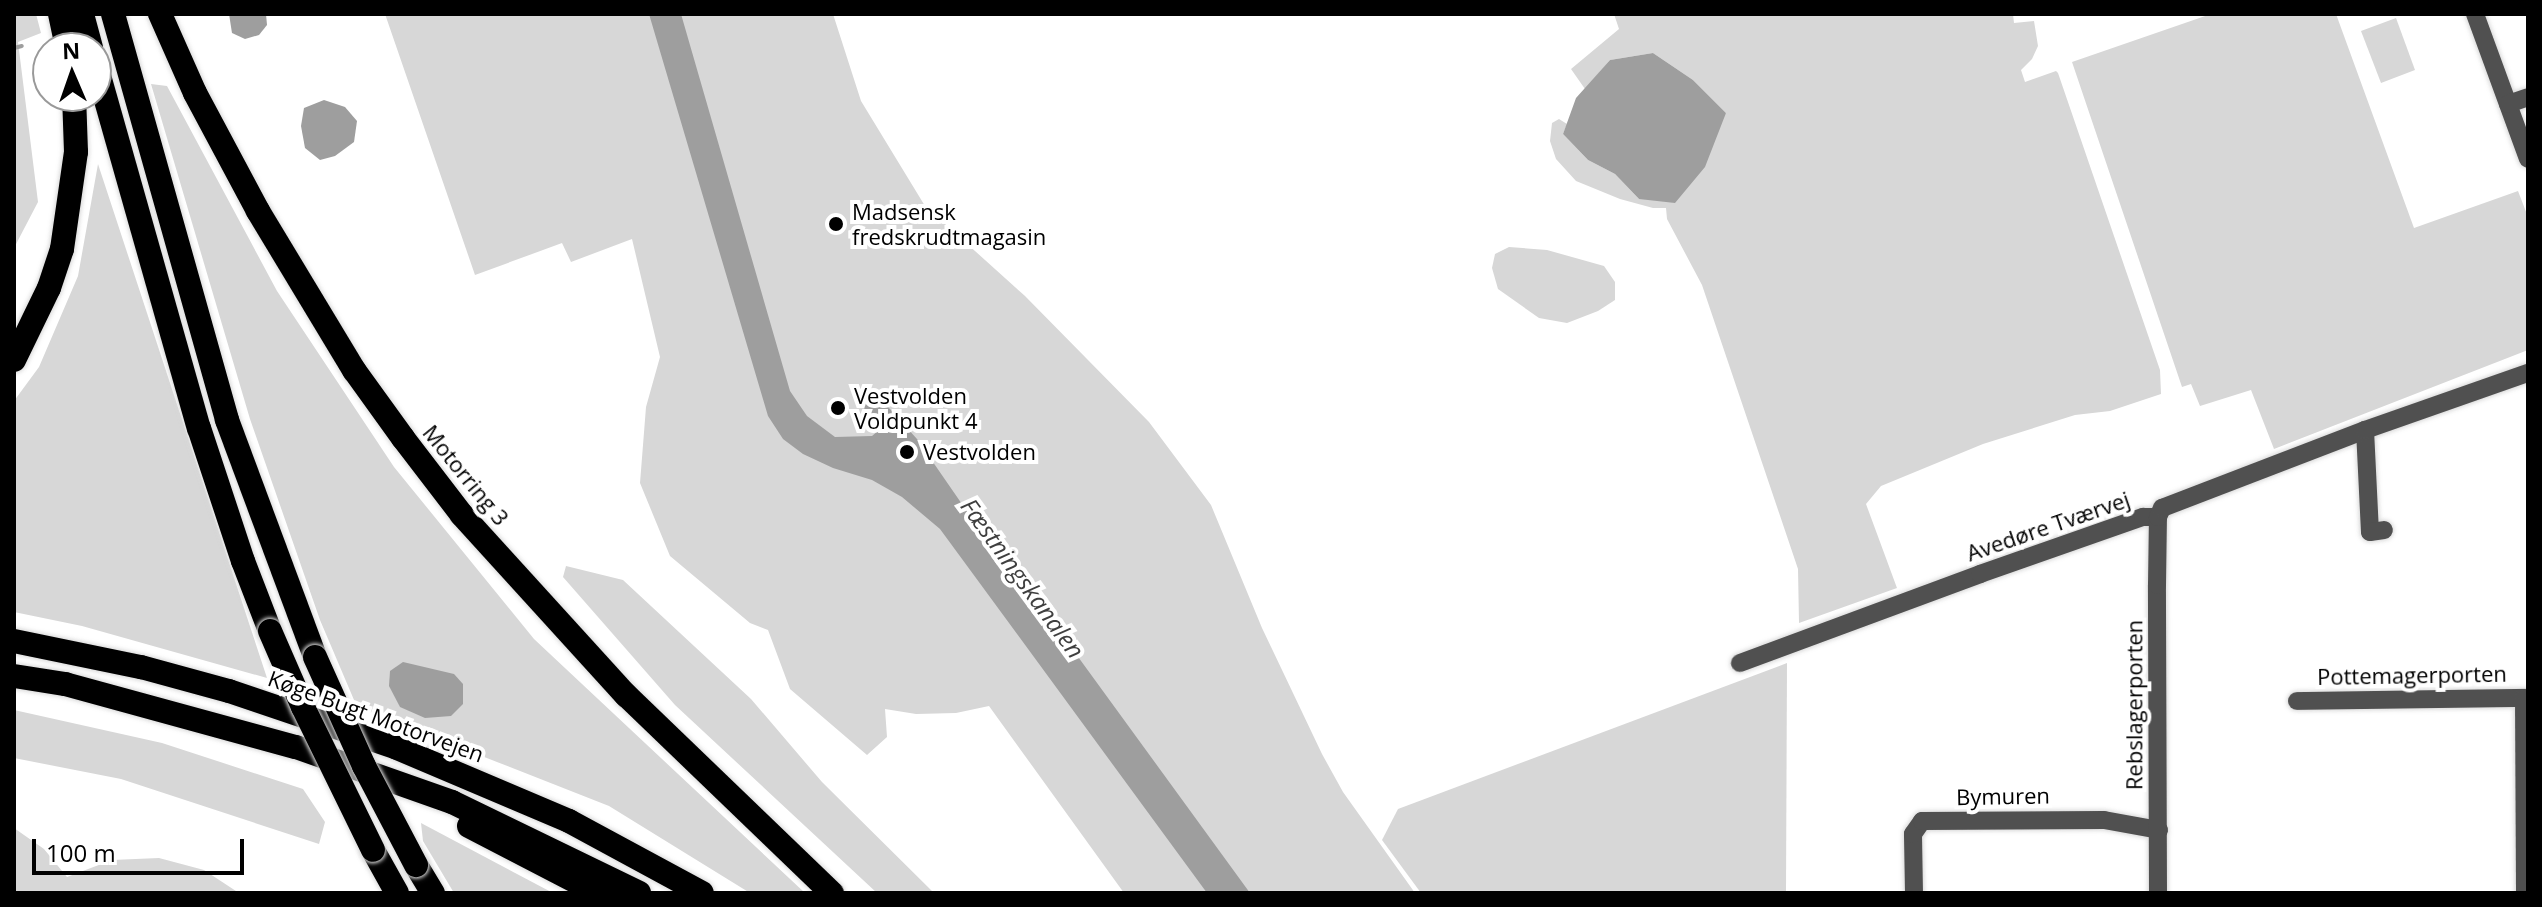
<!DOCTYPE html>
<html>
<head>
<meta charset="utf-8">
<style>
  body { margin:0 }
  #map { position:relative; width:2542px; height:907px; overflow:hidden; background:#fff; font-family:"Open Sans",sans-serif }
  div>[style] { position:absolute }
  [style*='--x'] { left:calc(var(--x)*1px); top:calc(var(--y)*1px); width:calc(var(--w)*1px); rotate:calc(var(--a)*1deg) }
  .green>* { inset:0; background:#d7d7d7 }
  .water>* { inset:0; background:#9e9e9e }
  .stream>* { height:4px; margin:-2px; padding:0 2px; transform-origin:2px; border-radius:2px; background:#9e9e9e }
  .roads { filter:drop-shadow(0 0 2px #dbdbdb) drop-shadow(0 0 2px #dbdbdb) }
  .minor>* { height:18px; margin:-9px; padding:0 9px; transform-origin:9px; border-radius:9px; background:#505050 }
  .highway>* { height:24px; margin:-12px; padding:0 12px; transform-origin:12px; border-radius:12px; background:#000 }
  .bridges { filter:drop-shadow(0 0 2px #dbdbdb) drop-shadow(0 0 2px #dbdbdb) }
  .highway-bridge>* { height:24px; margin:-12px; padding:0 12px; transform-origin:12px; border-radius:12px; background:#000 }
  .dots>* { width:22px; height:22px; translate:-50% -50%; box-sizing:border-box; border:4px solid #fff; border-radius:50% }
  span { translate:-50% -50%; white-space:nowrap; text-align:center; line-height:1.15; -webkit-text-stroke:8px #fff; paint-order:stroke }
  .poi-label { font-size:22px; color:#000 }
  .left { translate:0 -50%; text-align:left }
  .street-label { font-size:22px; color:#000 }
  .water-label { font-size:24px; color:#3f3f3f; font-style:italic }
  .frame { position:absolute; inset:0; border:16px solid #000; pointer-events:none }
  .north { position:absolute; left:32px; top:32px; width:80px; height:80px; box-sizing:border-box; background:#fff; border:2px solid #999; border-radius:50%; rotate:358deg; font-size:22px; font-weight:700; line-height:32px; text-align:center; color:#000 }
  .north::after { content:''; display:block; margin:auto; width:28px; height:36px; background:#000; clip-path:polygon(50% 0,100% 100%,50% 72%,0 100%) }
  .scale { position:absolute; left:32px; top:839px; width:212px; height:36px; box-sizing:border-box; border:4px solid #000; border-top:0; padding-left:10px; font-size:24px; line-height:28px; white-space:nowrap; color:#000; -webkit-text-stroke:6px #fff; paint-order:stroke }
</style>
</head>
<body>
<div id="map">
  <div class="green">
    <div style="clip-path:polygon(14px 14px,36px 14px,41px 33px,18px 42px,38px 202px,14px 248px)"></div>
    <div style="clip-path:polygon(385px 14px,833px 14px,861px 101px,925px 206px,1025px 296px,1149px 422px,1211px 505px,1262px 628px,1322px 754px,1343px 792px,1415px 893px,1124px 893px,989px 706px,956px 713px,916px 714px,885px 709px,887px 737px,867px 755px,790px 689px,768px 630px,750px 623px,670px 556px,640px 483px,646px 407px,660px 357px,632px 239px,571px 262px,562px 243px,475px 275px)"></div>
    <div style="clip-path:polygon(1614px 14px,2013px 14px,2014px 23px,2034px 21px,2038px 46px,2032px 59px,2021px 70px,2025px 82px,2056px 71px,2058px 73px,2160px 370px,2161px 394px,2110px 411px,2075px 415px,1983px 444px,1881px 486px,1866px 504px,1897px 588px,1799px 623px,1798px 569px,1702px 285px,1667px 219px,1666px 208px,1653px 208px,1620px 199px,1576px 181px,1556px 159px,1550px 141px,1552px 123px,1559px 119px,1567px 124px,1563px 134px,1588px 160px,1615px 174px,1639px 199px,1726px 113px,1693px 80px,1653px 53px,1610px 60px,1585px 89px,1571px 69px,1619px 29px)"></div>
    <div style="clip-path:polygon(2211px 14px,2336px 14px,2414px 228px,2518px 191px,2528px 217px,2528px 350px,2274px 449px,2251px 390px,2200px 406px,2191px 384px,2182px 387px,2072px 62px)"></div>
    <div style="clip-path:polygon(2396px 18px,2415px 70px,2381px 83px,2361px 31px)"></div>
    <div style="clip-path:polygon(151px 84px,167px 86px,277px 291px,394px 467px,534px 639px,805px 893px,750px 893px,609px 806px,357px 707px,320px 620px,250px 419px)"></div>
    <div style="clip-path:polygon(98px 164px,267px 678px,82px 626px,14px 612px,14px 401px,39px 367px,78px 276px)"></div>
    <div style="clip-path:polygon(1509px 247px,1547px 250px,1604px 266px,1615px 282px,1615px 300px,1598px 311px,1567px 323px,1539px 318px,1498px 289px,1492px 268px,1495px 254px)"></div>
    <div style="clip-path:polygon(566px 566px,623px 580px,751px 699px,822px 782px,934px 893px,877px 893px,675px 705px,563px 577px)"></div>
    <div style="clip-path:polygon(1787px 663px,1786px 893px,1421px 893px,1382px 840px,1398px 809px)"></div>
    <div style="clip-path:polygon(14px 710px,162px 743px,303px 789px,325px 822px,319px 844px,121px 779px,14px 758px)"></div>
    <div style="clip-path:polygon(421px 823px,553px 893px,454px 893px,423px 841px)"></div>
    <div style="clip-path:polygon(14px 828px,44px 849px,67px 877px,112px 860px,159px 858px,204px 870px,239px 893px,14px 893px)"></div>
  </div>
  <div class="water">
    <div style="clip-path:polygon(229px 14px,266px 14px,267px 25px,259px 35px,245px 39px,232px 33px)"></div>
    <div style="clip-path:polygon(649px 14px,681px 14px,790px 391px,807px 416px,835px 437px,872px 436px,879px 430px,862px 405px,872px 391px,890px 409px,917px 439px,1002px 562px,1017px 573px,1250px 893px,1207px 893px,940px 529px,902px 497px,872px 480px,833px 468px,803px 454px,783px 439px,768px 416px)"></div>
    <div style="clip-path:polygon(1653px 53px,1693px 80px,1726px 113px,1705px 167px,1675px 203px,1639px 199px,1615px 174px,1588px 160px,1563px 134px,1576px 98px,1610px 60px)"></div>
    <div style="clip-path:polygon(324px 100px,345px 107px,357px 121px,354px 142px,335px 156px,320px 160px,305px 148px,301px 126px,304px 108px)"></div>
    <div style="clip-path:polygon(403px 662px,454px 674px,463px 684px,463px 704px,451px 716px,425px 718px,400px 707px,389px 686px,390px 671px)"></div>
  </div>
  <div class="stream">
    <div style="--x:14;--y:48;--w:8;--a:-14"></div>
  </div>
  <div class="roads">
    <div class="minor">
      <div style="--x:2475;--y:14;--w:154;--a:69.9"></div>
      <div style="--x:2508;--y:104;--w:21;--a:-19"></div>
      <div style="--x:2365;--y:430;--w:102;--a:87.2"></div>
      <div style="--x:2370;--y:532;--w:14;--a:-8"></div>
      <div style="--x:1740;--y:663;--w:256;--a:-20.3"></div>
      <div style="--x:1980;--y:574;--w:173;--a:-19.3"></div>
      <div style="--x:2143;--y:517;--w:15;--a:0"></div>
      <div style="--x:2297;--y:701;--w:227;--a:-0.8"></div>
      <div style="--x:2524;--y:698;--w:195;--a:89.7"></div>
      <div style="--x:1914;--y:893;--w:59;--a:-91"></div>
      <div style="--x:1913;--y:834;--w:16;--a:-55"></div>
      <div style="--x:1922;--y:821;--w:182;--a:-0.3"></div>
      <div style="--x:2104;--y:820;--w:56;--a:10.3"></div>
      <div style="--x:2158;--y:893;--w:308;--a:-90.2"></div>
      <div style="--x:2157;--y:585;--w:68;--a:-89.2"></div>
      <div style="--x:2158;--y:517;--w:10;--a:-66"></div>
      <div style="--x:2162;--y:508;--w:217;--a:-21"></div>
      <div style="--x:2365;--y:430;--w:173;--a:-19.3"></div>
    </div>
    <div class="highway">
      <div style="--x:60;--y:14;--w:35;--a:78"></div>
      <div style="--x:82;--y:14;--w:35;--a:75"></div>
      <div style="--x:113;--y:14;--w:422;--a:74.3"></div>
      <div style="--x:227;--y:420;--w:253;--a:69.6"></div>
      <div style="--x:160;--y:14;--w:86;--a:66.1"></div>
      <div style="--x:195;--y:93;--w:134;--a:61.9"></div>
      <div style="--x:258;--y:211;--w:186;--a:58.9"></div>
      <div style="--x:354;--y:370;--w:84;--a:54.2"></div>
      <div style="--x:403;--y:438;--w:97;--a:52.5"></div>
      <div style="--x:462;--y:515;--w:244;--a:47.7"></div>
      <div style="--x:626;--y:695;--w:286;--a:43.9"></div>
      <div style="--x:96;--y:65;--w:377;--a:74.2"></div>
      <div style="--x:199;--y:428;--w:140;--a:71.7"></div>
      <div style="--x:243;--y:561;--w:75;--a:68.9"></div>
      <div style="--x:14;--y:360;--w:80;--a:-64.1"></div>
      <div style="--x:49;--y:288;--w:41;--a:-71.6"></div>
      <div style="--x:62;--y:249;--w:98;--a:-81.8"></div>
      <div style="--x:76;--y:152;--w:56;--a:-92"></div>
      <div style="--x:14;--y:641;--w:130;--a:11.6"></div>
      <div style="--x:141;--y:667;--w:91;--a:15.3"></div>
      <div style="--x:229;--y:691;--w:177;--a:18.7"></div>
      <div style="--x:397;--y:748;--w:187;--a:23"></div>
      <div style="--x:569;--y:821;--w:151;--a:28.4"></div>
      <div style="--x:14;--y:676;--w:52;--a:8.9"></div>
      <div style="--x:65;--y:684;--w:239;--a:15.3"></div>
      <div style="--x:296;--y:747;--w:165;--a:19.4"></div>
      <div style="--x:452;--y:802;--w:208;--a:25.9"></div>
      <div style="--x:469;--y:826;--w:145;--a:27.4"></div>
      <div style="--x:373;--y:850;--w:49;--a:60.8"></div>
      <div style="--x:416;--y:865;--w:33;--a:59"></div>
    </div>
  </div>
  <div class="bridges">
    <div class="highway-bridge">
      <div style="--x:270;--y:631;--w:83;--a:66.5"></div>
      <div style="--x:303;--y:707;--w:159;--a:63.9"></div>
      <div style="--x:315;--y:657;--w:120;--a:65.8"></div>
      <div style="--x:364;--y:766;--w:112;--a:62.3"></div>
    </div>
  </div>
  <div class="dots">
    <div style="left:836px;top:224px;background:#000"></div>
    <div style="left:838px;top:408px;background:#000"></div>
    <div style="left:907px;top:452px;background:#000"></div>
  </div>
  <div class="poi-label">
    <span class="left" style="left:852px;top:224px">Madsensk<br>fredskrudtmagasin</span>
    <span class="left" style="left:854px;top:408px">Vestvolden<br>Voldpunkt 4</span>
    <span class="left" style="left:923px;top:452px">Vestvolden</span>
  </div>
  <div class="street-label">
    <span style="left:466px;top:475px;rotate:51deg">Motorring 3</span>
    <span style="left:2048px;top:526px;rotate:-19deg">Avedøre Tværvej</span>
    <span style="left:2412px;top:675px;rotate:-1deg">Pottemagerporten</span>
    <span style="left:2134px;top:705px;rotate:-90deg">Rebslagerporten</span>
    <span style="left:376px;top:716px;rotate:20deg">Køge Bugt Motorvejen</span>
    <span style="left:2003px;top:796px;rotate:-1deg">Bymuren</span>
  </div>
  <div class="water-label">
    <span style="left:1023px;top:578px;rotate:54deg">Fæstningskanalen</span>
  </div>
  <div class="frame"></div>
  <div class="north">N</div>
  <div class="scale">100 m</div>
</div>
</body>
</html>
